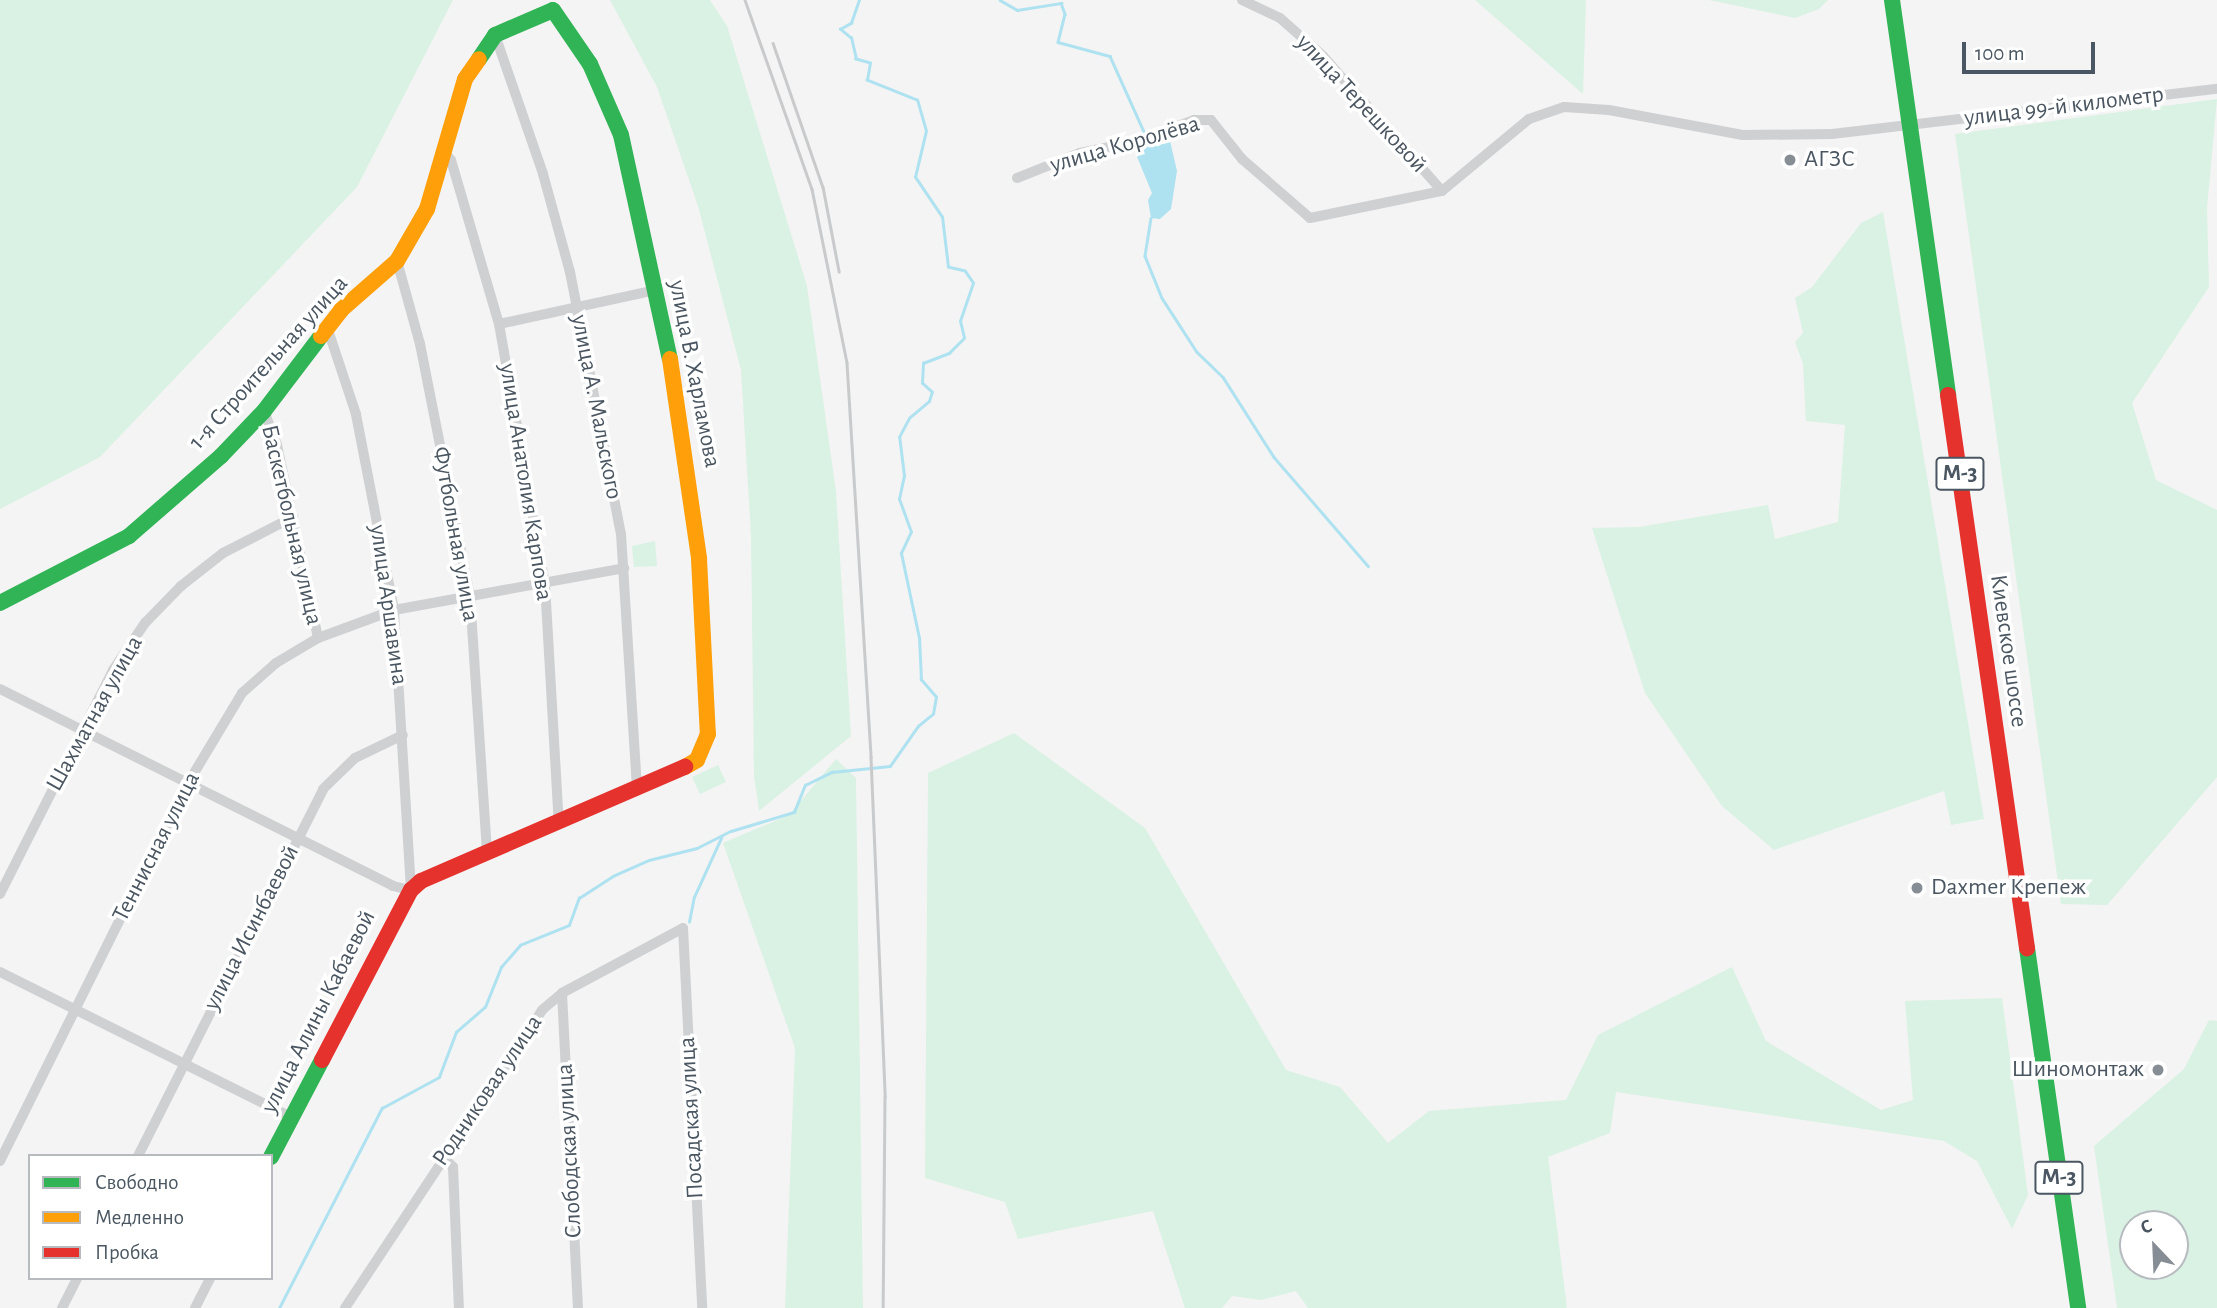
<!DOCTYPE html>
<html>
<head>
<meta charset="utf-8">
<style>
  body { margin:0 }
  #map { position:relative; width:2217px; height:1308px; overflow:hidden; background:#f4f4f4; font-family:"Alegreya Sans",sans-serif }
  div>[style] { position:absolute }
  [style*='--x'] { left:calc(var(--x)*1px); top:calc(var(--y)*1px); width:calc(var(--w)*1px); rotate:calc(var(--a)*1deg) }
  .green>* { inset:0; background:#d9f2e3 }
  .water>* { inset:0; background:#aee2f0 }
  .stream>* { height:2.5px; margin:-1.25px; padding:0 1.25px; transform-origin:1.25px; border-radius:1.25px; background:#aee2f0 }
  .street>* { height:10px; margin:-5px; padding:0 5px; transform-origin:5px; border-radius:5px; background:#ced0d2 }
  .fast>* { height:16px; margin:-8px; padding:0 8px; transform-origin:8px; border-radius:8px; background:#30b455 }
  .slow>* { height:16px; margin:-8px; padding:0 8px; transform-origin:8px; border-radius:8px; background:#ff9f0a }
  .jam>* { height:16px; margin:-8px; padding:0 8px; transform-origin:8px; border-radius:8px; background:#e5322d }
  .rail>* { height:2.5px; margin:-1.25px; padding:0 1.25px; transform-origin:1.25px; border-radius:1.25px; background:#c9cacc }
  .dots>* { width:19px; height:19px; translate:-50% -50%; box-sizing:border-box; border:4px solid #fff; border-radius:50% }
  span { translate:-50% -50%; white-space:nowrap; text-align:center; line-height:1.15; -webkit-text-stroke:7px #fff; paint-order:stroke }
  .shield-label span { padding:2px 5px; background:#fff; border:2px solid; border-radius:5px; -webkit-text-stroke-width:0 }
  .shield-label { font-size:23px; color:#4a5661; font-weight:700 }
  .street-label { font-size:24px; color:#4a5661 }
  .poi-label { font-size:24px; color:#4a5661 }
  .left { translate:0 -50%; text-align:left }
  .right { translate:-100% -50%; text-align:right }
  .legend { position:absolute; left:28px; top:1154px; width:245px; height:126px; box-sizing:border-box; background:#fff; border:2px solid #b7bbc0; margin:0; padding:9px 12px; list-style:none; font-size:21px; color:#4a5661 }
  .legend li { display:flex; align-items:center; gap:14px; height:35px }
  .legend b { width:35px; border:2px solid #b7bbc0 }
  .north { position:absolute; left:2119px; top:1210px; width:70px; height:70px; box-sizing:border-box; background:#fff; border:2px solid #b7bbc0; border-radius:50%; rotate:337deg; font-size:19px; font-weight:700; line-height:28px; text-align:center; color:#4a5661 }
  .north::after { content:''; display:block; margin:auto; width:24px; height:32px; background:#868d94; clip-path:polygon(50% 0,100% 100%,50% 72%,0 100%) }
  .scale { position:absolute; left:1962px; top:42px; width:133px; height:32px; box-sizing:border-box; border:4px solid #4a5661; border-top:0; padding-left:9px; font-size:21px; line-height:24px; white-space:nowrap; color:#4a5661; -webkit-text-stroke:5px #fff; paint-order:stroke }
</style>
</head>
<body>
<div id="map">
  <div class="green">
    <div style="clip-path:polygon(0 0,453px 0,357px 187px,100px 457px,0 509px)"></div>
    <div style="clip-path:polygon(610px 0,710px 0,727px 26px,807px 286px,836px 492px,851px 736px,759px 811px,754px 776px,751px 535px,741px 370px,698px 206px,657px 87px)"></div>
    <div style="clip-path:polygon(1475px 0,1586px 0,1583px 94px)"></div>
    <div style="clip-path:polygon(1709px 0,1828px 0,1819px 9px,1795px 18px)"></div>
    <div style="clip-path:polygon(2217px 99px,2207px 208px,2209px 287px,2132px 403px,2156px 480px,2217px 510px,2217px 777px,2107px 905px,2061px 904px,1955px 134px)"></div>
    <div style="clip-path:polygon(1883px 212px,1984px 819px,1951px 825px,1944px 791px,1774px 850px,1722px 806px,1645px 693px,1592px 528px,1639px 527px,1768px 505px,1775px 539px,1838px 522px,1845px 425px,1806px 421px,1803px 364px,1795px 342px,1803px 333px,1795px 298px,1812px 287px,1861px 223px)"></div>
    <div style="clip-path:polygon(655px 541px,657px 566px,634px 567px,632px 546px)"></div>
    <div style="clip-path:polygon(1014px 733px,1145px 828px,1286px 1070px,1340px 1087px,1388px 1143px,1429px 1111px,1566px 1100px,1598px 1035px,1732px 967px,1766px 1041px,1881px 1110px,1913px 1100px,1905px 1001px,2002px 998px,2028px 1195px,2012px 1229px,1977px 1161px,1944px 1141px,1616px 1092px,1610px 1133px,1548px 1157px,1567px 1308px,1308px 1308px,1296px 1291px,1261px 1300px,1232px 1296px,1222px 1308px,1185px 1308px,1153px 1211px,1018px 1239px,1005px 1202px,925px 1178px,928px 773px)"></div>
    <div style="clip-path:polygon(836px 759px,856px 778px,863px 1308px,785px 1308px,795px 1048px,723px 843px,789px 815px)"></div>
    <div style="clip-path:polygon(718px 765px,726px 782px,700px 794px,692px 777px)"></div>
    <div style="clip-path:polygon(evenodd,2209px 1020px,2217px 1021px,2217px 1308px,2117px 1308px,2094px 1146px,2184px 1069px,2209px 1020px,2133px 1224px,2175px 1224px,2175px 1266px,2133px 1266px,2133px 1224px)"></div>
  </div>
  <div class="water">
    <div style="clip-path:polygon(1157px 138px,1170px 141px,1177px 171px,1171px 209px,1160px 219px,1151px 218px,1148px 200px,1152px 193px,1135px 152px,1136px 147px)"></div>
  </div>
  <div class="stream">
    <div style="--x:1000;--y:0;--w:20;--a:30"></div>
    <div style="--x:1017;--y:10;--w:45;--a:-9"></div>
    <div style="--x:1061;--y:3;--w:12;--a:70"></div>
    <div style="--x:1065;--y:14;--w:29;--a:104"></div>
    <div style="--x:1058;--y:42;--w:54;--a:15.1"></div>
    <div style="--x:1110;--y:56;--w:88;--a:65.8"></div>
    <div style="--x:1151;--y:218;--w:38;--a:99"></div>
    <div style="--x:1145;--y:256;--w:45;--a:68"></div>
    <div style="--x:1162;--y:298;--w:64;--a:57.1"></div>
    <div style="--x:1197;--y:352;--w:36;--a:44"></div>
    <div style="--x:1223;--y:377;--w:95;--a:57.5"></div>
    <div style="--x:1274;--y:457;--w:144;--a:49.2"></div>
    <div style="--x:689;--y:922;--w:25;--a:-79"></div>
    <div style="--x:694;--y:897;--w:65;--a:-65.4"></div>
    <div style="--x:279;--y:1308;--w:225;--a:-62.8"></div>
    <div style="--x:382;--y:1108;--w:65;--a:-28.5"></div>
    <div style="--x:439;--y:1077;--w:48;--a:-69.3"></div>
    <div style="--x:456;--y:1032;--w:38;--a:-41"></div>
    <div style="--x:485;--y:1007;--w:43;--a:-68.2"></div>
    <div style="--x:501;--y:967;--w:29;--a:-49"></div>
    <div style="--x:520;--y:945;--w:53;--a:-22.2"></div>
    <div style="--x:569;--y:925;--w:29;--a:-70"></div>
    <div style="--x:579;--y:898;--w:40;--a:-32.9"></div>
    <div style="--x:613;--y:876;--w:39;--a:-24"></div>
    <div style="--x:649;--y:860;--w:49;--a:-14"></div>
    <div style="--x:697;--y:848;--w:38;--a:-27"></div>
    <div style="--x:731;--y:831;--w:66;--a:-16.8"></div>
    <div style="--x:794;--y:812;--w:29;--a:-68"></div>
    <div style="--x:805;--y:785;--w:30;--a:-26"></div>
    <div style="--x:832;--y:772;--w:58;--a:-5.9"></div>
    <div style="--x:890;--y:766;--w:49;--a:-55"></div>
    <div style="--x:918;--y:726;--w:19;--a:-39"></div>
    <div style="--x:933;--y:714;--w:17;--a:-80"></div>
    <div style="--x:936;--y:697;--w:23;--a:-131"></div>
    <div style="--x:921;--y:680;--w:42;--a:-92.7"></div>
    <div style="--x:919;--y:638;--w:87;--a:-102"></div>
    <div style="--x:901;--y:553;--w:23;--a:-65"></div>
    <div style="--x:911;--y:532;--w:35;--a:-110"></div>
    <div style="--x:899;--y:499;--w:24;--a:-78"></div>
    <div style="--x:904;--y:476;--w:39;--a:-97"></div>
    <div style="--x:899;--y:437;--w:21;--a:-62"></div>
    <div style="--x:909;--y:418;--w:26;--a:-40"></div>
    <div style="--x:929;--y:401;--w:9;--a:-72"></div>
    <div style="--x:932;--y:392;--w:13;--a:-138"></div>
    <div style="--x:922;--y:383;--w:20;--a:-87"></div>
    <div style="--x:923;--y:363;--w:28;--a:-21"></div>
    <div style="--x:949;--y:353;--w:21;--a:-45"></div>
    <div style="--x:964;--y:338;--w:17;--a:-103"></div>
    <div style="--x:960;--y:321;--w:40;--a:-71.1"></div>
    <div style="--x:973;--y:283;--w:14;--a:-124"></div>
    <div style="--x:965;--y:271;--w:17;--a:-167"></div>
    <div style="--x:948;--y:267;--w:50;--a:-96.8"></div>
    <div style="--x:942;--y:217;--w:48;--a:-124"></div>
    <div style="--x:915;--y:177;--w:47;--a:-76.6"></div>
    <div style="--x:926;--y:131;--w:32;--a:-106"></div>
    <div style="--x:917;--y:100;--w:54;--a:-158.2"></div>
    <div style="--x:867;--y:80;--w:17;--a:-80"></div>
    <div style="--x:870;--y:63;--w:15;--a:-164"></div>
    <div style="--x:856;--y:59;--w:22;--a:-103"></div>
    <div style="--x:851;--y:38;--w:14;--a:-141"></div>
    <div style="--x:840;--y:29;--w:13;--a:-29"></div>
    <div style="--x:851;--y:23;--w:24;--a:-71"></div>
  </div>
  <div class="street">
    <div style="--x:1242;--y:0;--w:42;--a:25.3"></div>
    <div style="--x:1280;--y:18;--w:57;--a:41.5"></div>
    <div style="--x:1323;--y:56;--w:180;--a:48.6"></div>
    <div style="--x:495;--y:35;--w:147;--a:70.9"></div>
    <div style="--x:543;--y:174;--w:102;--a:74.6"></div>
    <div style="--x:570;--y:272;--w:267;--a:79"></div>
    <div style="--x:621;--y:534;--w:257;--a:86.4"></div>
    <div style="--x:442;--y:150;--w:13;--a:48"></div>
    <div style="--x:451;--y:160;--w:171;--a:73.7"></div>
    <div style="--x:499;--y:324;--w:264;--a:80"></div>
    <div style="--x:545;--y:584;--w:240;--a:86.7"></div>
    <div style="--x:1017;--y:178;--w:68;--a:-21.6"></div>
    <div style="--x:1080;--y:153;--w:59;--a:-11.7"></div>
    <div style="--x:1138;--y:141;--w:60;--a:-20.6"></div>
    <div style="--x:1194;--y:120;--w:17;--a:0"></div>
    <div style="--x:1211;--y:120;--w:50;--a:51.5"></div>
    <div style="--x:1242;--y:159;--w:90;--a:40.9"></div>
    <div style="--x:1310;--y:218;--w:135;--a:-11.6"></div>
    <div style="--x:1442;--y:191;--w:113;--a:-39.6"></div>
    <div style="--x:1529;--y:119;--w:37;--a:-19"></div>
    <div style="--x:1564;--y:107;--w:45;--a:3.8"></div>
    <div style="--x:1609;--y:110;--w:136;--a:10.6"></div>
    <div style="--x:1743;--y:135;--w:89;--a:-0.6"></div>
    <div style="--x:1832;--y:134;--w:388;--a:-6.7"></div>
    <div style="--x:397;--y:261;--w:86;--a:74.5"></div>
    <div style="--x:420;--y:344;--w:257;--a:78.8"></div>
    <div style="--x:470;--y:596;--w:259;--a:86.2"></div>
    <div style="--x:499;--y:324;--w:161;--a:-12.2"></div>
    <div style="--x:264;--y:411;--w:36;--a:69"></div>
    <div style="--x:277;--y:445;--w:197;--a:78"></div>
    <div style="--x:0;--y:689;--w:440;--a:26.6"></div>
    <div style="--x:393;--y:886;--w:18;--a:13"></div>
    <div style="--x:411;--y:890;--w:281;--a:-93.5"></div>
    <div style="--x:394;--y:610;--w:200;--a:-101"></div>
    <div style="--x:356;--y:414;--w:92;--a:-108.4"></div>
    <div style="--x:0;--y:894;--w:251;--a:-63.2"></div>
    <div style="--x:113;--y:670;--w:57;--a:-55.8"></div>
    <div style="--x:145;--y:623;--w:52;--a:-45.8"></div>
    <div style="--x:181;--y:586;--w:53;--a:-38.2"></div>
    <div style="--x:223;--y:553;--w:79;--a:-27.2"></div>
    <div style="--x:0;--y:972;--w:325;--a:26.5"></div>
    <div style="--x:562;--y:993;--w:315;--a:87.1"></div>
    <div style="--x:138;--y:1156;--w:411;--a:-63.2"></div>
    <div style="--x:323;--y:789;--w:45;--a:-44.1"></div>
    <div style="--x:355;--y:758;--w:53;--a:-25.6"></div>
    <div style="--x:443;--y:1157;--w:14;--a:45"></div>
    <div style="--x:453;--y:1167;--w:141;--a:87.6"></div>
    <div style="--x:0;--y:1161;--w:422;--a:-63.6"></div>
    <div style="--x:188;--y:783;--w:105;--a:-59"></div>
    <div style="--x:242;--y:693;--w:45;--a:-41.4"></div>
    <div style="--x:276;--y:663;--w:49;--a:-30.8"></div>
    <div style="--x:318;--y:638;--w:81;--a:-20.2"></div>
    <div style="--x:394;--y:610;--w:234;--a:-10.3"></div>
    <div style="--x:62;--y:1308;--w:34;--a:-63"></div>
    <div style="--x:195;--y:1308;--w:34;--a:-63"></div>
    <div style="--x:345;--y:1308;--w:357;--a:-56.5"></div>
    <div style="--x:542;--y:1010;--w:26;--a:-40"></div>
    <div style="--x:562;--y:993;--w:137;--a:-28.2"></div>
    <div style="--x:683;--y:928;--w:380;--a:87.1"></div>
  </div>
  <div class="fast">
    <div style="--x:1892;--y:0;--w:399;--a:81.9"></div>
    <div style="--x:479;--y:59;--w:29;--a:-56"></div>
    <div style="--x:495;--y:35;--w:63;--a:-23.3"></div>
    <div style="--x:553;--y:10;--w:65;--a:55.6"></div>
    <div style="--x:590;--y:64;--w:77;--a:66.4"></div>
    <div style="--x:621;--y:135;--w:229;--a:77.7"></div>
    <div style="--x:0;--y:603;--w:145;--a:-27.4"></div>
    <div style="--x:129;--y:536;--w:122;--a:-41"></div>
    <div style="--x:221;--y:456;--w:62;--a:-46.3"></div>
    <div style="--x:264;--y:411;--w:94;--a:-52.8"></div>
    <div style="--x:2027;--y:948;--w:364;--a:81.9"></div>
    <div style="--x:271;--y:1157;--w:110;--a:-62.3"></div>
  </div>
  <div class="slow">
    <div style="--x:321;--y:336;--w:33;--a:-52"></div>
    <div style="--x:341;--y:310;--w:74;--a:-41.2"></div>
    <div style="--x:397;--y:261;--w:60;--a:-60"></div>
    <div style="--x:427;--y:209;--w:135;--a:-73.7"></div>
    <div style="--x:465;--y:79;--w:24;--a:-55"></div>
    <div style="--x:670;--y:359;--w:202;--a:81.7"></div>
    <div style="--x:699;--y:559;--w:175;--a:87.1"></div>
    <div style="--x:708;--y:734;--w:28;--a:113"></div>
    <div style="--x:697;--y:760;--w:14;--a:150"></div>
  </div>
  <div class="jam">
    <div style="--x:1948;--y:395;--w:559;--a:81.87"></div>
    <div style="--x:322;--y:1060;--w:192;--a:-62.4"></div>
    <div style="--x:411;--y:890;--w:13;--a:-42"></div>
    <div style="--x:421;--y:881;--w:288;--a:-23.4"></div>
  </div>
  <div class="rail">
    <div style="--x:745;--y:0;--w:201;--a:70.5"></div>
    <div style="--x:812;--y:189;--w:177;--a:78.6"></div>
    <div style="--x:847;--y:363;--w:395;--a:86.5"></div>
    <div style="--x:871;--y:757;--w:340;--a:87.6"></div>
    <div style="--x:885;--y:1097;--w:211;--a:90.5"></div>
    <div style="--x:773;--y:43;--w:152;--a:70.9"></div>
    <div style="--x:823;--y:187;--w:86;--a:79.2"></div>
  </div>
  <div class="dots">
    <div style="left:1790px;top:160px;background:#868d94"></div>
    <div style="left:1917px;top:888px;background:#868d94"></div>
    <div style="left:2158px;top:1070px;background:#868d94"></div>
  </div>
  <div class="shield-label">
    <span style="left:1960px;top:474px">М-3</span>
    <span style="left:2059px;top:1178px">М-3</span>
  </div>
  <div class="street-label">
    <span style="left:1361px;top:104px;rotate:47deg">улица Терешковой</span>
    <span style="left:2064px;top:107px;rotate:-7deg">улица 99-й километр</span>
    <span style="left:1125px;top:145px;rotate:-16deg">улица Королёва</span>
    <span style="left:269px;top:363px;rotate:-48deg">1-я Строительная улица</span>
    <span style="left:694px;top:374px;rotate:79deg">улица В. Харламова</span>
    <span style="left:596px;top:407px;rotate:79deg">улица А. Мальского</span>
    <span style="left:525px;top:482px;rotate:81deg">улица Анатолия Карпова</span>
    <span style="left:291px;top:525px;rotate:77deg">Баскетбольная улица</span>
    <span style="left:455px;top:534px;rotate:80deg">Футбольная улица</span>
    <span style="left:388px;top:605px;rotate:82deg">улица Аршавина</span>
    <span style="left:2008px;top:651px;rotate:82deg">Киевское шоссе</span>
    <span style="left:95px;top:714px;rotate:-61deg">Шахматная улица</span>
    <span style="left:157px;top:847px;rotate:-63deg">Теннисная улица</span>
    <span style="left:252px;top:928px;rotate:-63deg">улица Исинбаевой</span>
    <span style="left:319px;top:1012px;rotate:-63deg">улица Алины Кабаевой</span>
    <span style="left:488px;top:1091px;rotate:-56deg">Родниковая улица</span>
    <span style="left:692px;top:1118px;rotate:-93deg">Посадская улица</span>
    <span style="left:570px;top:1151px;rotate:-93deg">Слободская улица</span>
  </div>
  <div class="poi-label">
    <span class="left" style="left:1804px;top:160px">АГЗС</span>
    <span class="left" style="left:1931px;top:888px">Daxmer Крепеж</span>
    <span class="right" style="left:2144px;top:1070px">Шиномонтаж</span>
  </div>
  <ul class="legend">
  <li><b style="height:9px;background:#30b455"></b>Свободно</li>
  <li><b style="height:9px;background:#ff9f0a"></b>Медленно</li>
  <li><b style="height:9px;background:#e5322d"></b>Пробка</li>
  </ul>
  <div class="north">С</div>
  <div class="scale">100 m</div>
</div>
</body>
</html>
